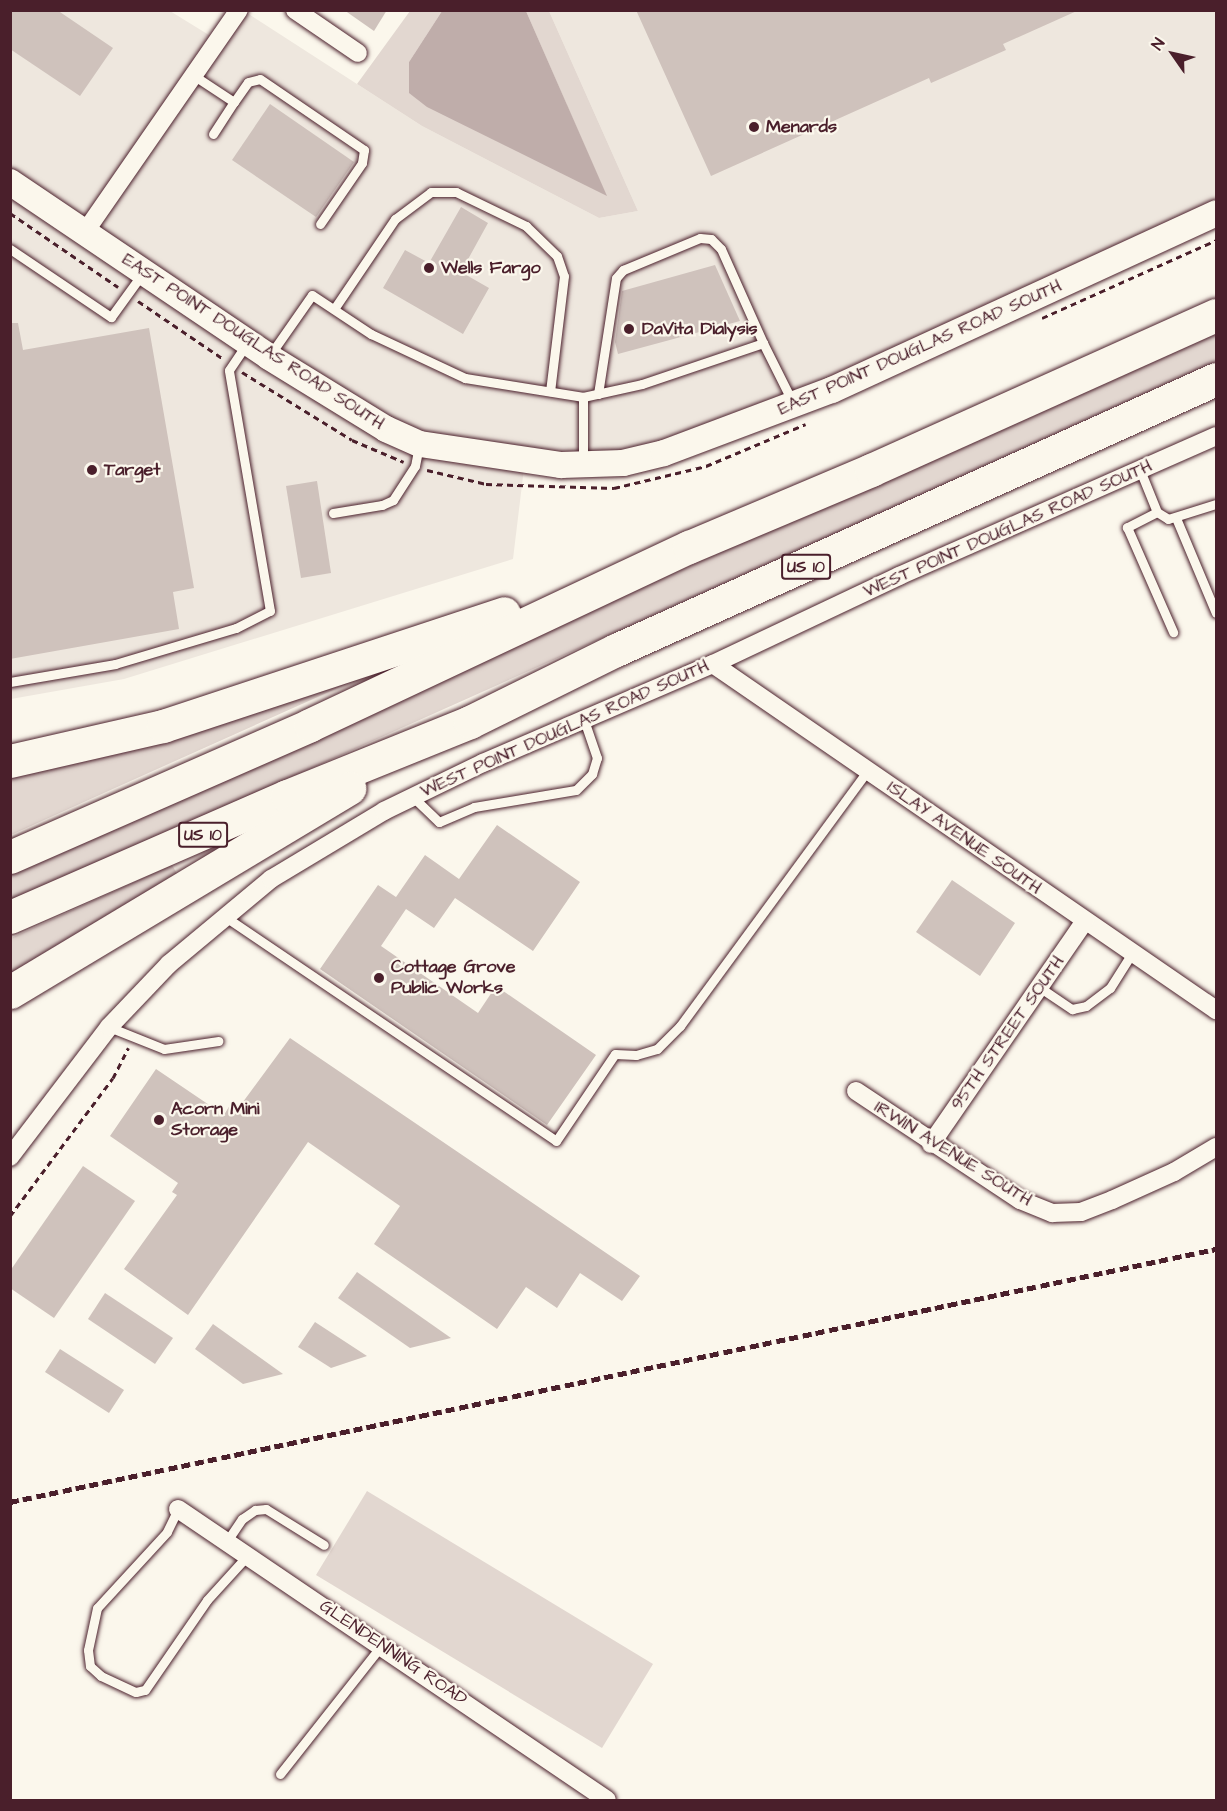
<!DOCTYPE html>
<html>
<head>
<meta charset="utf-8">
<style>
  body { margin:0 }
  #map { position:relative; width:1227px; height:1811px; overflow:hidden; background:#fbf7ec; font-family:"Architects Daughter",sans-serif }
  div>[style] { position:absolute }
  [style*='--x'] { left:calc(var(--x)*1px); top:calc(var(--y)*1px); width:calc(var(--w)*1px); rotate:calc(var(--a)*1deg) }
  .built>* { inset:0; background:#eee7de }
  .green>* { inset:0; background:#e2d7d0 }
  .water>* { inset:0; background:#bfadaa }
  .building>* { inset:0; background:#cfc2bc }
  .path>* { height:3px; margin-top:-1.5px; transform-origin:0; background:repeating-linear-gradient(90deg,#4a1f2b 0 6px,transparent 0 10.5px) }
  .roads { filter:drop-shadow(0 0 2px #4a1f2b) drop-shadow(0 0 2px #4a1f2b) }
  .lane>* { height:9px; margin:-4.5px; padding:0 4.5px; transform-origin:4.5px; border-radius:4.5px; background:#fbf7ec }
  .street>* { height:18px; margin:-9px; padding:0 9px; transform-origin:9px; border-radius:9px; background:#fbf7ec }
  .secondary>* { height:26px; margin:-13px; padding:0 13px; transform-origin:13px; border-radius:13px; background:#fbf7ec }
  .highway>* { height:33px; margin:-16.5px; padding:0 16.5px; transform-origin:16.5px; border-radius:16.5px; background:#fbf7ec }
  .rail>* { height:4.5px; margin-top:-2.25px; transform-origin:0; background:repeating-linear-gradient(90deg,#4a1f2b 0 9px,transparent 0 13.5px) }
  .dots>* { width:16px; height:16px; translate:-50% -50%; box-sizing:border-box; border:3px solid #fbf7ec; border-radius:50% }
  span { translate:-50% -50%; white-space:nowrap; text-align:center; line-height:1.15; -webkit-text-stroke:4.5px #fbf7ec; paint-order:stroke }
  .shield-label span { padding:2px 4px; background:#fbf7ec; border:2px solid; border-radius:4px; -webkit-text-stroke-width:0 }
  .shield-label { font-size:16px; color:#4a1f2b; font-weight:700 }
  .poi-label { font-size:18px; color:#4a1f2b; font-weight:700 }
  .left { translate:0 -50%; text-align:left }
  .street-label { font-size:18px; color:#4a1f2b }
  .frame { position:absolute; inset:0; border:12px solid #4a1f2b; pointer-events:none }
  .north { position:absolute; left:1143px; top:24px; width:60px; height:60px; -webkit-text-stroke:4px #fbf7ec; paint-order:stroke; rotate:304deg; font-size:16px; font-weight:700; line-height:24px; text-align:center; color:#4a1f2b }
  .north::after { content:''; display:block; margin:auto; width:21px; height:27px; background:#4a1f2b; clip-path:polygon(50% 0,100% 100%,50% 72%,0 100%) }
</style>
</head>
<body>
<div id="map">
  <div class="built">
    <div style="clip-path:polygon(11px 11px,170px 11px,217px 40px,244px 11px,422px 126px,599px 218px,638px 211px,549px 11px,1216px 11px,1216px 213px,664px 453px,525px 460px,513px 559px,124px 679px,11px 699px)"></div>
  </div>
  <div class="green">
    <div style="clip-path:polygon(410px 11px,442px 11px,409px 62px,606px 195px,526px 11px,549px 11px,638px 211px,599px 218px,422px 126px,357px 84px)"></div>
    <div style="clip-path:polygon(1216px 329px,1216px 363px,11px 903px,10px 872px)"></div>
    <div style="clip-path:polygon(360px 678px,115px 788px,11px 835px,10px 773px)"></div>
    <div style="clip-path:polygon(172px 865px,179px 877px,11px 980px,11px 938px)"></div>
    <div style="clip-path:polygon(367px 1491px,653px 1664px,602px 1748px,316px 1575px)"></div>
  </div>
  <div class="water">
    <div style="clip-path:polygon(442px 11px,526px 11px,607px 196px,427px 107px,409px 93px,409px 62px)"></div>
  </div>
  <div class="building">
    <div style="clip-path:polygon(10px 10px,57px 10px,113px 48px,80px 96px,10px 49px)"></div>
    <div style="clip-path:polygon(344px 10px,387px 10px,374px 31px)"></div>
    <div style="clip-path:polygon(636px 10px,1079px 10px,1003px 44px,1006px 50px,931px 83px,929px 78px,711px 176px)"></div>
    <div style="clip-path:polygon(270px 104px,354px 162px,316px 217px,232px 160px)"></div>
    <div style="clip-path:polygon(461px 207px,488px 223px,461px 272px,489px 288px,463px 334px,383px 288px,405px 250px,429px 263px)"></div>
    <div style="clip-path:polygon(715px 265px,740px 321px,618px 354px,615px 342px,622px 291px)"></div>
    <div style="clip-path:polygon(10px 323px,18px 323px,23px 350px,149px 328px,194px 588px,173px 592px,179px 629px,10px 659px)"></div>
    <div style="clip-path:polygon(317px 481px,331px 573px,301px 578px,286px 486px)"></div>
    <div style="clip-path:polygon(497px 825px,580px 882px,533px 951px,455px 898px,434px 928px,406px 909px,381px 946px,478px 1013px,496px 986px,596px 1055px,547px 1125px,320px 969px,378px 885px,396px 897px,425px 855px,459px 879px)"></div>
    <div style="clip-path:polygon(952px 880px,1015px 923px,980px 976px,916px 932px)"></div>
    <div style="clip-path:polygon(290px 1038px,640px 1276px,622px 1301px,580px 1273px,557px 1308px,526px 1287px,497px 1329px,374px 1244px,400px 1206px,308px 1142px,188px 1315px,124px 1269px,177px 1195px,172px 1192px,178px 1183px,110px 1136px,156px 1069px,224px 1115px,230px 1105px,237px 1110px)"></div>
    <div style="clip-path:polygon(83px 1166px,135px 1201px,54px 1318px,10px 1288px,10px 1271px)"></div>
    <div style="clip-path:polygon(357px 1272px,451px 1338px,410px 1348px,338px 1298px)"></div>
    <div style="clip-path:polygon(105px 1293px,173px 1338px,155px 1364px,88px 1319px)"></div>
    <div style="clip-path:polygon(315px 1322px,367px 1356px,331px 1368px,298px 1347px)"></div>
    <div style="clip-path:polygon(213px 1324px,283px 1374px,243px 1384px,195px 1349px)"></div>
    <div style="clip-path:polygon(60px 1349px,124px 1390px,109px 1413px,45px 1372px)"></div>
  </div>
  <div class="path">
    <div style="--x:10;--y:213;--w:131;--a:34.4"></div>
    <div style="--x:138;--y:301;--w:102;--a:34.2"></div>
    <div style="--x:1042;--y:318;--w:191;--a:-24.1"></div>
    <div style="--x:242;--y:372;--w:129;--a:31.7"></div>
    <div style="--x:352;--y:440;--w:56;--a:22.9"></div>
    <div style="--x:427;--y:470;--w:61;--a:13.3"></div>
    <div style="--x:486;--y:484;--w:128;--a:1.8"></div>
    <div style="--x:614;--y:488;--w:95;--a:-13.4"></div>
    <div style="--x:706;--y:466;--w:108;--a:-22.8"></div>
    <div style="--x:10;--y:1216;--w:172;--a:-53.3"></div>
    <div style="--x:113;--y:1078;--w:34;--a:-63"></div>
  </div>
  <div class="roads">
    <div class="lane">
      <div style="--x:193;--y:75;--w:49;--a:33.4"></div>
      <div style="--x:234;--y:102;--w:24;--a:-55"></div>
      <div style="--x:248;--y:82;--w:12;--a:-14"></div>
      <div style="--x:260;--y:79;--w:126;--a:34.3"></div>
      <div style="--x:364;--y:150;--w:13;--a:99"></div>
      <div style="--x:362;--y:163;--w:74;--a:124.5"></div>
      <div style="--x:213;--y:134;--w:38;--a:-57"></div>
      <div style="--x:10;--y:249;--w:122;--a:34"></div>
      <div style="--x:111;--y:317;--w:53;--a:-54.2"></div>
      <div style="--x:334;--y:309;--w:109;--a:-55.9"></div>
      <div style="--x:395;--y:219;--w:45;--a:-36.9"></div>
      <div style="--x:431;--y:192;--w:25;--a:0"></div>
      <div style="--x:456;--y:192;--w:78;--a:25.9"></div>
      <div style="--x:526;--y:226;--w:43;--a:44.1"></div>
      <div style="--x:557;--y:256;--w:21;--a:71"></div>
      <div style="--x:564;--y:276;--w:116;--a:96.9"></div>
      <div style="--x:270;--y:355;--w:73;--a:-55"></div>
      <div style="--x:312;--y:295;--w:71;--a:33.5"></div>
      <div style="--x:371;--y:334;--w:104;--a:25.1"></div>
      <div style="--x:465;--y:378;--w:120;--a:9.1"></div>
      <div style="--x:583;--y:397;--w:66;--a:90"></div>
      <div style="--x:598;--y:394;--w:117;--a:-81.2"></div>
      <div style="--x:616;--y:278;--w:11;--a:-49"></div>
      <div style="--x:623;--y:270;--w:83;--a:-22.6"></div>
      <div style="--x:700;--y:238;--w:11;--a:5"></div>
      <div style="--x:711;--y:239;--w:14;--a:45"></div>
      <div style="--x:721;--y:249;--w:103;--a:65.9"></div>
      <div style="--x:583;--y:397;--w:60;--a:-12.4"></div>
      <div style="--x:642;--y:384;--w:128;--a:-18.7"></div>
      <div style="--x:763;--y:343;--w:67;--a:63.4"></div>
      <div style="--x:1140;--y:470;--w:45;--a:68"></div>
      <div style="--x:1157;--y:512;--w:13;--a:32"></div>
      <div style="--x:1168;--y:519;--w:50;--a:-17.4"></div>
      <div style="--x:1157;--y:512;--w:34;--a:153"></div>
      <div style="--x:1127;--y:527;--w:115;--a:66.3"></div>
      <div style="--x:333;--y:513;--w:50;--a:-9.3"></div>
      <div style="--x:382;--y:505;--w:12;--a:-24"></div>
      <div style="--x:393;--y:500;--w:40;--a:-57.1"></div>
      <div style="--x:415;--y:466;--w:20;--a:-79"></div>
      <div style="--x:1176;--y:518;--w:103;--a:67.2"></div>
      <div style="--x:10;--y:682;--w:107;--a:-9.7"></div>
      <div style="--x:115;--y:664;--w:126;--a:-16.6"></div>
      <div style="--x:236;--y:628;--w:38;--a:-27"></div>
      <div style="--x:270;--y:611;--w:244;--a:-99.7"></div>
      <div style="--x:229;--y:370;--w:32;--a:-56"></div>
      <div style="--x:413;--y:797;--w:36;--a:44"></div>
      <div style="--x:439;--y:822;--w:38;--a:-23"></div>
      <div style="--x:474;--y:807;--w:103;--a:-9.5"></div>
      <div style="--x:576;--y:790;--w:23;--a:-45"></div>
      <div style="--x:592;--y:774;--w:17;--a:-73"></div>
      <div style="--x:597;--y:758;--w:40;--a:-108.9"></div>
      <div style="--x:224;--y:916;--w:401;--a:34.1"></div>
      <div style="--x:556;--y:1141;--w:105;--a:-55.9"></div>
      <div style="--x:615;--y:1054;--w:21;--a:3"></div>
      <div style="--x:636;--y:1055;--w:22;--a:-16"></div>
      <div style="--x:657;--y:1049;--w:33;--a:-45"></div>
      <div style="--x:680;--y:1026;--w:316;--a:-53.7"></div>
      <div style="--x:1039;--y:987;--w:40;--a:34"></div>
      <div style="--x:1072;--y:1009;--w:14;--a:-12"></div>
      <div style="--x:1086;--y:1006;--w:30;--a:-37"></div>
      <div style="--x:1110;--y:988;--w:41;--a:-57.8"></div>
      <div style="--x:109;--y:1027;--w:59;--a:21.8"></div>
      <div style="--x:164;--y:1049;--w:55;--a:-8.4"></div>
      <div style="--x:178;--y:1509;--w:25;--a:116"></div>
      <div style="--x:167;--y:1532;--w:103;--a:132.6"></div>
      <div style="--x:97;--y:1608;--w:43;--a:102.1"></div>
      <div style="--x:88;--y:1650;--w:16;--a:83"></div>
      <div style="--x:90;--y:1666;--w:15;--a:42"></div>
      <div style="--x:101;--y:1676;--w:38;--a:25"></div>
      <div style="--x:136;--y:1692;--w:9;--a:-13"></div>
      <div style="--x:145;--y:1690;--w:109;--a:-55.4"></div>
      <div style="--x:207;--y:1600;--w:61;--a:-47.7"></div>
      <div style="--x:227;--y:1541;--w:27;--a:-56"></div>
      <div style="--x:242;--y:1519;--w:16;--a:-35"></div>
      <div style="--x:255;--y:1510;--w:11;--a:-5"></div>
      <div style="--x:266;--y:1509;--w:68;--a:31.8"></div>
      <div style="--x:280;--y:1774;--w:164;--a:-51.7"></div>
    </div>
    <div class="street">
      <div style="--x:295;--y:10;--w:76;--a:34.3"></div>
      <div style="--x:85;--y:232;--w:270;--a:-55.3"></div>
      <div style="--x:713;--y:664;--w:611;--a:34.52"></div>
      <div style="--x:856;--y:1091;--w:197;--a:33.6"></div>
      <div style="--x:1020;--y:1200;--w:35;--a:22"></div>
      <div style="--x:1052;--y:1213;--w:29;--a:-2"></div>
      <div style="--x:1081;--y:1212;--w:33;--a:-21"></div>
      <div style="--x:1112;--y:1200;--w:68;--a:-24.3"></div>
      <div style="--x:1174;--y:1172;--w:49;--a:-30.8"></div>
      <div style="--x:931;--y:1144;--w:271;--a:-55.4"></div>
      <div style="--x:10;--y:1157;--w:163;--a:-52.7"></div>
      <div style="--x:109;--y:1027;--w:87;--a:-46.4"></div>
      <div style="--x:169;--y:964;--w:133;--a:-39.8"></div>
      <div style="--x:271;--y:879;--w:132;--a:-31"></div>
      <div style="--x:384;--y:811;--w:110;--a:-25.9"></div>
      <div style="--x:483;--y:763;--w:250;--a:-23.3"></div>
      <div style="--x:713;--y:664;--w:206;--a:-25.3"></div>
      <div style="--x:899;--y:576;--w:347;--a:-23.8"></div>
      <div style="--x:178;--y:1509;--w:518;--a:34.15"></div>
    </div>
    <div class="secondary">
      <div style="--x:10;--y:182;--w:313;--a:34"></div>
      <div style="--x:269;--y:357;--w:137;--a:31.6"></div>
      <div style="--x:386;--y:429;--w:37;--a:24"></div>
      <div style="--x:420;--y:444;--w:143;--a:8.5"></div>
      <div style="--x:561;--y:465;--w:62;--a:-1.8"></div>
      <div style="--x:623;--y:463;--w:42;--a:-13.7"></div>
      <div style="--x:664;--y:453;--w:179;--a:-20.6"></div>
      <div style="--x:832;--y:390;--w:423;--a:-24.7"></div>
    </div>
    <div class="highway">
      <div style="--x:10;--y:761;--w:157;--a:-12.9"></div>
      <div style="--x:163;--y:726;--w:359;--a:-18.3"></div>
      <div style="--x:10;--y:857;--w:328;--a:-23.7"></div>
      <div style="--x:310;--y:725;--w:419;--a:-25.2"></div>
      <div style="--x:689;--y:547;--w:198;--a:-22.9"></div>
      <div style="--x:871;--y:470;--w:378;--a:-24.2"></div>
      <div style="--x:10;--y:917;--w:302;--a:-23.6"></div>
      <div style="--x:287;--y:796;--w:197;--a:-22"></div>
      <div style="--x:470;--y:722;--w:163;--a:-26.3"></div>
      <div style="--x:616;--y:650;--w:658;--a:-24.31"></div>
      <div style="--x:10;--y:992;--w:396;--a:-31"></div>
    </div>
  </div>
  <div class="rail">
    <div style="--x:10;--y:1502;--w:1232;--a:-11.85"></div>
  </div>
  <div class="dots">
    <div style="left:754px;top:127px;background:#4a1f2b"></div>
    <div style="left:429px;top:268px;background:#4a1f2b"></div>
    <div style="left:629px;top:329px;background:#4a1f2b"></div>
    <div style="left:92px;top:470px;background:#4a1f2b"></div>
    <div style="left:379px;top:978px;background:#4a1f2b"></div>
    <div style="left:159px;top:1120px;background:#4a1f2b"></div>
  </div>
  <div class="shield-label">
    <span style="left:806px;top:567px">US 10</span>
    <span style="left:203px;top:835px">US 10</span>
  </div>
  <div class="poi-label">
    <span class="left" style="left:766px;top:127px">Menards</span>
    <span class="left" style="left:441px;top:268px">Wells Fargo</span>
    <span class="left" style="left:642px;top:329px">DaVita Dialysis</span>
    <span class="left" style="left:104px;top:470px">Target</span>
    <span class="left" style="left:391px;top:978px">Cottage Grove<br>Public Works</span>
    <span class="left" style="left:171px;top:1120px">Acorn Mini<br>Storage</span>
  </div>
  <div class="street-label">
    <span style="left:253px;top:342px;rotate:33deg">EAST POINT DOUGLAS ROAD SOUTH</span>
    <span style="left:920px;top:348px;rotate:-24deg">EAST POINT DOUGLAS ROAD SOUTH</span>
    <span style="left:1008px;top:529px;rotate:-24deg">WEST POINT DOUGLAS ROAD SOUTH</span>
    <span style="left:565px;top:729px;rotate:-24deg">WEST POINT DOUGLAS ROAD SOUTH</span>
    <span style="left:964px;top:838px;rotate:35deg">ISLAY AVENUE SOUTH</span>
    <span style="left:1008px;top:1033px;rotate:-55deg">95TH STREET SOUTH</span>
    <span style="left:953px;top:1154px;rotate:32deg">IRWIN AVENUE SOUTH</span>
    <span style="left:393px;top:1653px;rotate:34deg">GLENDENNING ROAD</span>
  </div>
  <div class="frame"></div>
  <div class="north">N</div>
</div>
</body>
</html>
